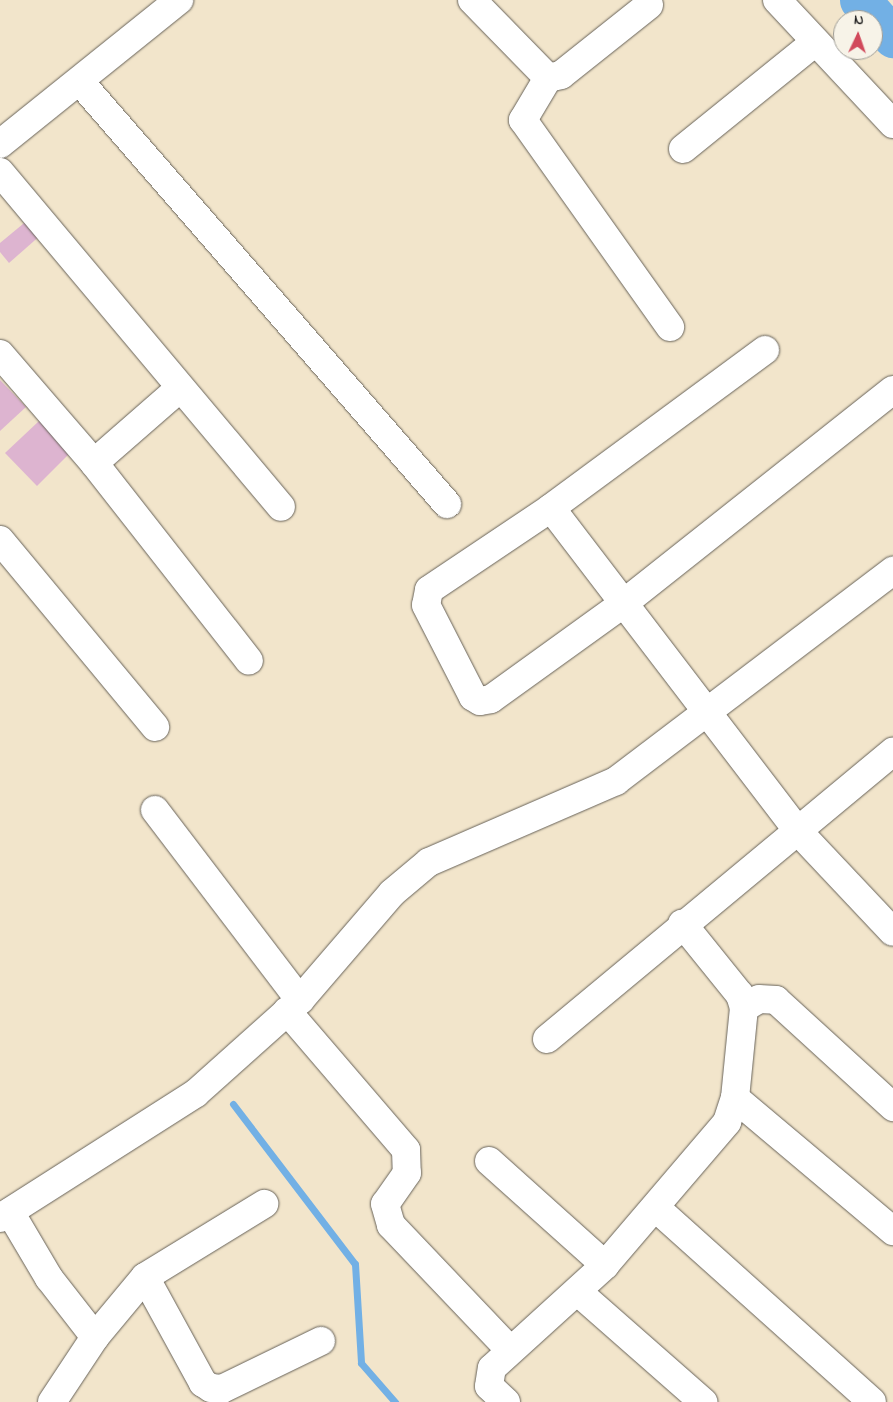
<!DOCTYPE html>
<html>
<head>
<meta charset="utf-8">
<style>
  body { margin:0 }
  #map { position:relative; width:893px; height:1402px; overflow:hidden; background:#f2e5cb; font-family:"Indie Flower",sans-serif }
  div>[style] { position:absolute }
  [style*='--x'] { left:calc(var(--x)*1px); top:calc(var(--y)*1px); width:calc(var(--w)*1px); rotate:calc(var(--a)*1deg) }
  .stream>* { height:7px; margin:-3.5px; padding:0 3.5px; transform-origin:3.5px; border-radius:3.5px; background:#72b0e5 }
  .river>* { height:41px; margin:-20.5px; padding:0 20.5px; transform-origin:20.5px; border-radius:20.5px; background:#72b0e5 }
  .building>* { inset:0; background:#ddb4d0 }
  .roads { filter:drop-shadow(0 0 1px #676259) drop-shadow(0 0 1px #676259) }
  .minor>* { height:28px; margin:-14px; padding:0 14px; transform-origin:14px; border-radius:14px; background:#fff }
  span { translate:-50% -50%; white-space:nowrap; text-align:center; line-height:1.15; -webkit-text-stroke:4.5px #f7f3e8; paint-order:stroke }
  .north { position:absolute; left:833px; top:10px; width:50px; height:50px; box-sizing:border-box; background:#f7f3e8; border:1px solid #9f9d96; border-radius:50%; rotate:3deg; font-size:14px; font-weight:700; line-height:20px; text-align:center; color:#1c1c1c }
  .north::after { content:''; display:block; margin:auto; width:18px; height:22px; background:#d1495b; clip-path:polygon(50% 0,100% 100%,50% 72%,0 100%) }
</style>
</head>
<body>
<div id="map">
  <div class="stream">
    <div style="--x:233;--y:1104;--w:201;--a:52.7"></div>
    <div style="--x:355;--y:1264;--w:99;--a:86.5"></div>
    <div style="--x:361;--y:1363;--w:52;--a:48.9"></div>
  </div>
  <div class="river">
    <div style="--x:860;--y:0;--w:50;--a:48.3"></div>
  </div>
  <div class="building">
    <div style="clip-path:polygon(29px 219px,42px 234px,9px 263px,0 252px,0 243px)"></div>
    <div style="clip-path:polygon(0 380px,26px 407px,0 431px)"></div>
    <div style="clip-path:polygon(39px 421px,70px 453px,37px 486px,5px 453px)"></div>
  </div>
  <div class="roads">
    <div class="minor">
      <div style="--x:472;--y:0;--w:109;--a:45.7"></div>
      <div style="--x:777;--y:0;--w:170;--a:46.9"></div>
      <div style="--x:649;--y:5;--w:112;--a:141.5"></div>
      <div style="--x:561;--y:75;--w:13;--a:167"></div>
      <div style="--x:548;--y:78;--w:49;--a:120.8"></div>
      <div style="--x:523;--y:120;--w:254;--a:54.6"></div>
      <div style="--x:81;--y:83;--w:558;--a:49"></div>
      <div style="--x:0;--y:144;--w:230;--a:-38.8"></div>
      <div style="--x:683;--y:149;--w:170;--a:-39"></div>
      <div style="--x:0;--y:172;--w:437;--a:50"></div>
      <div style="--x:765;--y:350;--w:266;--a:143.6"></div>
      <div style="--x:551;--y:508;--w:147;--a:146.1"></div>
      <div style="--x:429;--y:590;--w:15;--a:101"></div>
      <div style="--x:426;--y:605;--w:103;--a:62.9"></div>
      <div style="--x:473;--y:697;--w:8;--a:30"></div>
      <div style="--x:480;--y:701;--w:11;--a:-10"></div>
      <div style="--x:491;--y:699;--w:164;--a:-35.8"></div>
      <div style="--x:624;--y:603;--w:343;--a:-38.4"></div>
      <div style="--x:0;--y:354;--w:144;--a:49.2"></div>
      <div style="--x:94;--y:463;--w:251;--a:51.9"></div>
      <div style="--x:94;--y:463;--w:114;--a:-41.1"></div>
      <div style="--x:551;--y:508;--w:404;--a:52.6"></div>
      <div style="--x:796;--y:829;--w:141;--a:46.7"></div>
      <div style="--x:0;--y:540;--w:243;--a:50.3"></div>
      <div style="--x:155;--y:810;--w:239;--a:52.7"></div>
      <div style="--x:744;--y:1008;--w:17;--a:-31"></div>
      <div style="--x:759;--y:999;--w:17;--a:3"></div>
      <div style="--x:776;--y:1000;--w:159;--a:42.4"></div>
      <div style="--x:287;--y:1011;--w:183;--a:49.4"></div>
      <div style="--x:406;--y:1150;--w:23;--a:88"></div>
      <div style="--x:407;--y:1173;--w:38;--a:125"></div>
      <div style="--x:385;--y:1204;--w:22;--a:74"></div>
      <div style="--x:391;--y:1225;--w:173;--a:46.4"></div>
      <div style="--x:547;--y:1039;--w:450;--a:-39.7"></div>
      <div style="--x:735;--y:1098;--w:207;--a:40.1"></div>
      <div style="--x:489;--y:1161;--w:156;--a:41.9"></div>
      <div style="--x:656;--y:1208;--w:290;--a:41.9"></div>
      <div style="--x:10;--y:1212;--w:77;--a:59.4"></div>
      <div style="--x:49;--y:1278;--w:75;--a:52.1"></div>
      <div style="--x:0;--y:1218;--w:232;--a:-32.5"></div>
      <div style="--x:196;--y:1093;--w:140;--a:-41.8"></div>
      <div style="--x:300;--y:1000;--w:141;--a:-49.3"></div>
      <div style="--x:392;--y:893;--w:48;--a:-40"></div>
      <div style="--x:429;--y:862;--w:204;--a:-23.4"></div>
      <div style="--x:616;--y:781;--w:348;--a:-37.2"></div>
      <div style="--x:145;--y:1277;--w:121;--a:61.3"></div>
      <div style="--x:203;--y:1383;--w:9;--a:32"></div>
      <div style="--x:211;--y:1388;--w:11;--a:5"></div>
      <div style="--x:222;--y:1389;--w:110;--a:-25.9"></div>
      <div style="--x:578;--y:1292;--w:167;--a:41.3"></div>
      <div style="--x:52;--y:1402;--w:78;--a:-56.5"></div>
      <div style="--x:95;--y:1337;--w:78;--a:-50.2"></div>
      <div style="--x:145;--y:1277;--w:140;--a:-31.5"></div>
      <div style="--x:506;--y:1402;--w:23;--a:-137"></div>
      <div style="--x:489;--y:1386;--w:18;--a:-81"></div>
      <div style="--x:492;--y:1368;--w:153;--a:-42.3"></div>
      <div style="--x:605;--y:1265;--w:188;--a:-49.5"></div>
      <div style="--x:727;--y:1122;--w:25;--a:-72"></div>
      <div style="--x:735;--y:1098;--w:90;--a:-84.3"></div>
      <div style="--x:744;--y:1008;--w:14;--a:-107"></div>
      <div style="--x:740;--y:995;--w:92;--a:-128.9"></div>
    </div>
  </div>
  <div class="north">N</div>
</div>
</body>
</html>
